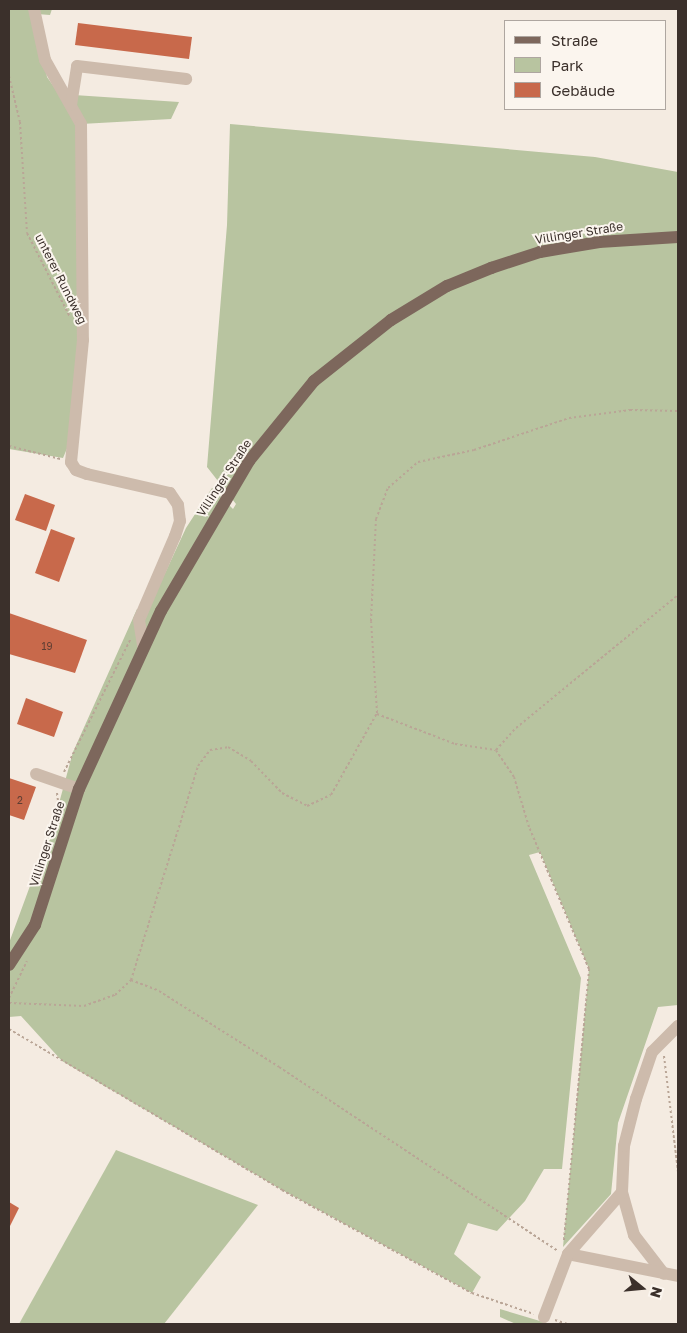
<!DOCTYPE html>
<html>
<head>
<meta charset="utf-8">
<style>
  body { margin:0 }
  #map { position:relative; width:687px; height:1333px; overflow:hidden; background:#f4ebe1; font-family:"Golos Text",sans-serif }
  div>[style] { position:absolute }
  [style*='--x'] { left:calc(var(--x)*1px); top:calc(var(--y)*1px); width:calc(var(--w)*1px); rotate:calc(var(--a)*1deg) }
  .green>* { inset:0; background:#b8c4a0 }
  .building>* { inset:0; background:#c8694b }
  .path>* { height:2px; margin-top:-1px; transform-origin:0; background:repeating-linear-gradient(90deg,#b9a596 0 2.5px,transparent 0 5px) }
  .minor>* { height:12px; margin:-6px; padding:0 6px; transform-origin:6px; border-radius:6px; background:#cdbbac }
  .major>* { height:12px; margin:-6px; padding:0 6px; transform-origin:6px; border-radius:6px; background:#7d675c }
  span { translate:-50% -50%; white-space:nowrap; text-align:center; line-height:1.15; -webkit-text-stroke:4px #fbf5ee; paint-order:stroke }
  .number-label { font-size:10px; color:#5e3e33 }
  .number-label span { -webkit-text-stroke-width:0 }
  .street-label { font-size:12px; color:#3b302b }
  .frame { position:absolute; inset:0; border:10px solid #3b302b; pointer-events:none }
  .legend { position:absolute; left:504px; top:20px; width:162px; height:90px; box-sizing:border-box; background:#fbf5ee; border:1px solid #aea6a0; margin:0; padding:6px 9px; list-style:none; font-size:15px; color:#3b302b }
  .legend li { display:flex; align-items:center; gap:10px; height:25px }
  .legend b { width:25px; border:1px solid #aea6a0 }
  .north { position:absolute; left:617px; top:1263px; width:50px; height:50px; -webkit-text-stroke:4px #fbf5ee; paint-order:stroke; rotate:107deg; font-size:14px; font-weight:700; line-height:20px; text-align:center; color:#3b302b }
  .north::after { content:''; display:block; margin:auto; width:18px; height:22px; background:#3b302b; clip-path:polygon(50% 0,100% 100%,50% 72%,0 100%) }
</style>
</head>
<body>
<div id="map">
  <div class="green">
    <div style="clip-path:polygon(9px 9px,52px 9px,50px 15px,37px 14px,47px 77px,59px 94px,179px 102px,171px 119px,81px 124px,79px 420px,63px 458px,9px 449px)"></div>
    <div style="clip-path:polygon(230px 124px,595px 157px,678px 172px,678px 1005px,658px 1007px,618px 1123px,611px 1194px,563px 1247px,589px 969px,540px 852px,529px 855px,581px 978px,562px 1169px,544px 1169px,525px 1201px,497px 1231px,468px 1223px,454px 1254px,481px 1277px,472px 1293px,282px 1190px,62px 1061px,21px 1016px,9px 1017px,9px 943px,55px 818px,73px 752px,137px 609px,147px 612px,186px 528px,212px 488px,233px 509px,236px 504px,207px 467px,227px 225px)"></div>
    <div style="clip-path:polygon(116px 1150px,258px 1205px,164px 1324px,19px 1324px)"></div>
    <div style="clip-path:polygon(500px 1309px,550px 1324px,516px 1324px,500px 1317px)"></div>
  </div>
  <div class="building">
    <div style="clip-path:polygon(78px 23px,192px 37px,189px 59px,75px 45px)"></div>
    <div style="clip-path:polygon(25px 494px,55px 505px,46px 531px,15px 520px)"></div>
    <div style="clip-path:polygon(51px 529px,75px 538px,59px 582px,35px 573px)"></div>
    <div style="clip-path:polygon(9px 613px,87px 640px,75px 673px,9px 654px)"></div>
    <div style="clip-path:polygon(26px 698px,63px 712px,54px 737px,17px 724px)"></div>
    <div style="clip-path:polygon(9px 778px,36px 787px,24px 820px,9px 815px)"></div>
    <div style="clip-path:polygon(9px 1202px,19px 1208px,9px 1228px)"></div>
  </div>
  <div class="path">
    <div style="--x:9;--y:76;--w:47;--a:76.6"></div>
    <div style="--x:20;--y:122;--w:111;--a:86.4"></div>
    <div style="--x:27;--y:233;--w:94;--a:62.9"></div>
    <div style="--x:9;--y:446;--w:53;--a:14.3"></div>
    <div style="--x:377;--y:714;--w:84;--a:21"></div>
    <div style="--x:455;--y:744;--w:41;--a:8.3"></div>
    <div style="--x:64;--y:772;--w:148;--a:-63.4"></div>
    <div style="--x:57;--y:793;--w:17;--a:83"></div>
    <div style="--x:131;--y:980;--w:30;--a:21"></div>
    <div style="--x:159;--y:991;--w:142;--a:32.3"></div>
    <div style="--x:279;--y:1067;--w:333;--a:33.4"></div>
    <div style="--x:9;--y:998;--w:41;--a:-64.1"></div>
    <div style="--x:9;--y:1003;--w:75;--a:2.3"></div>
    <div style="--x:84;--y:1006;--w:33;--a:-20"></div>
    <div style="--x:115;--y:995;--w:22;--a:-43"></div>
    <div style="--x:131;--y:980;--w:224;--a:-72.6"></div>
    <div style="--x:198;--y:766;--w:20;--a:-53"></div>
    <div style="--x:210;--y:750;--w:18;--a:-9"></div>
    <div style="--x:228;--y:747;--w:27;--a:31"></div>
    <div style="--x:251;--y:761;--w:45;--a:45.9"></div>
    <div style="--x:282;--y:793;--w:28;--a:27"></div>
    <div style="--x:307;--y:806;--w:26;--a:-25"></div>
    <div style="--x:331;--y:795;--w:94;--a:-60.7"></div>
    <div style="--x:377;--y:713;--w:92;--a:-93.7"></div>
    <div style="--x:371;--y:621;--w:102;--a:-87.2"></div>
    <div style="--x:376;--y:519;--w:33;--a:-69"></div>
    <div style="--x:388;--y:488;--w:40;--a:-41"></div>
    <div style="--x:418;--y:462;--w:57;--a:-12.1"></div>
    <div style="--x:474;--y:450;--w:100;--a:-18.6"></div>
    <div style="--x:569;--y:418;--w:62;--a:-7.5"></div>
    <div style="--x:630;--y:410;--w:48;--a:1.2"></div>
    <div style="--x:9;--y:1029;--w:317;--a:30.5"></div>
    <div style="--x:282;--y:1190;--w:216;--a:28.5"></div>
    <div style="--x:472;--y:1293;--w:65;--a:18.7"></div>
    <div style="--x:664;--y:1056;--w:117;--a:83.1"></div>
    <div style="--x:564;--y:1240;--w:272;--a:-84.7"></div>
    <div style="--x:589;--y:969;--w:154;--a:-112.9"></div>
    <div style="--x:529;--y:827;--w:52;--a:-106.7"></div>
    <div style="--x:514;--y:777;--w:32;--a:-124"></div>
    <div style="--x:496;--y:750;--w:30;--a:-48"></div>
    <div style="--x:516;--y:728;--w:210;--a:-39.4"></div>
    <div style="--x:555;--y:1320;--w:13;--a:18"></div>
  </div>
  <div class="minor">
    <div style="--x:34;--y:9;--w:52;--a:77.8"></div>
    <div style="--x:45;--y:60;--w:73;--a:60.6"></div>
    <div style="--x:81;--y:124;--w:216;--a:89.5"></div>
    <div style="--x:83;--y:340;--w:123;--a:95.6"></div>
    <div style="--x:71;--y:462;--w:9;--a:58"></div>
    <div style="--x:76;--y:470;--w:12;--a:20"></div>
    <div style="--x:87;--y:474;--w:85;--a:12.9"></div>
    <div style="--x:170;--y:493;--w:14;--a:56"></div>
    <div style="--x:178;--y:505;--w:16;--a:83"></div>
    <div style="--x:180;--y:521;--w:16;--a:108"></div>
    <div style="--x:175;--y:536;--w:91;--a:113.2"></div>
    <div style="--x:139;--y:620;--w:26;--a:81"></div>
    <div style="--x:71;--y:105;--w:39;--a:-81"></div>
    <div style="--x:77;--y:66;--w:110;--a:6.8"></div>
    <div style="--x:36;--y:774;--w:46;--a:19.2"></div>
    <div style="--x:622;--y:1192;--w:45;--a:74.4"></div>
    <div style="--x:634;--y:1235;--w:49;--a:52.4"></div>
    <div style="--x:568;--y:1254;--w:112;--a:11.3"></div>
    <div style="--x:544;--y:1317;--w:67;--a:-69.1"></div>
    <div style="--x:568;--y:1254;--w:82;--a:-48.9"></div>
    <div style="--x:622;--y:1192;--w:46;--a:-87.5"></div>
    <div style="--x:624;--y:1146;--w:49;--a:-75.7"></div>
    <div style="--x:636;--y:1099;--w:50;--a:-71.2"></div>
    <div style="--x:652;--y:1052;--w:37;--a:-45"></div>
  </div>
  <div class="major">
    <div style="--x:9;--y:965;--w:48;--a:-57"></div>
    <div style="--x:35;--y:925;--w:143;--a:-72.1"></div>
    <div style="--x:79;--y:789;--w:196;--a:-65.3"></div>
    <div style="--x:161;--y:611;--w:174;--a:-59.6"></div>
    <div style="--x:249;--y:461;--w:103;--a:-50.9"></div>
    <div style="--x:314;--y:381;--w:98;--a:-38.4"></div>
    <div style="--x:391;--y:320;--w:66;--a:-31.3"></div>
    <div style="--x:447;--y:286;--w:48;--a:-22.2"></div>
    <div style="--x:491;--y:268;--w:52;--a:-18.1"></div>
    <div style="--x:540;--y:252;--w:60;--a:-9.6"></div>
    <div style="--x:599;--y:242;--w:79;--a:-3.6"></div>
  </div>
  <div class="number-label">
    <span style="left:47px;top:647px">19</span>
    <span style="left:20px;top:801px">2</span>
  </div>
  <div class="street-label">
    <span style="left:579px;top:233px;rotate:-9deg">Villinger Straße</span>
    <span style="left:61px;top:279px;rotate:63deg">unterer Rundweg</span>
    <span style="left:224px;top:478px;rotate:-57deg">Villinger Straße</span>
    <span style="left:47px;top:844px;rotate:-72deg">Villinger Straße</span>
  </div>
  <div class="frame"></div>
  <ul class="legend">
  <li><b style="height:6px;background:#7d675c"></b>Straße</li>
  <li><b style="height:14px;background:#b8c4a0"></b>Park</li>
  <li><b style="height:14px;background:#c8694b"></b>Gebäude</li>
  </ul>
  <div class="north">N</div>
</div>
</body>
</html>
